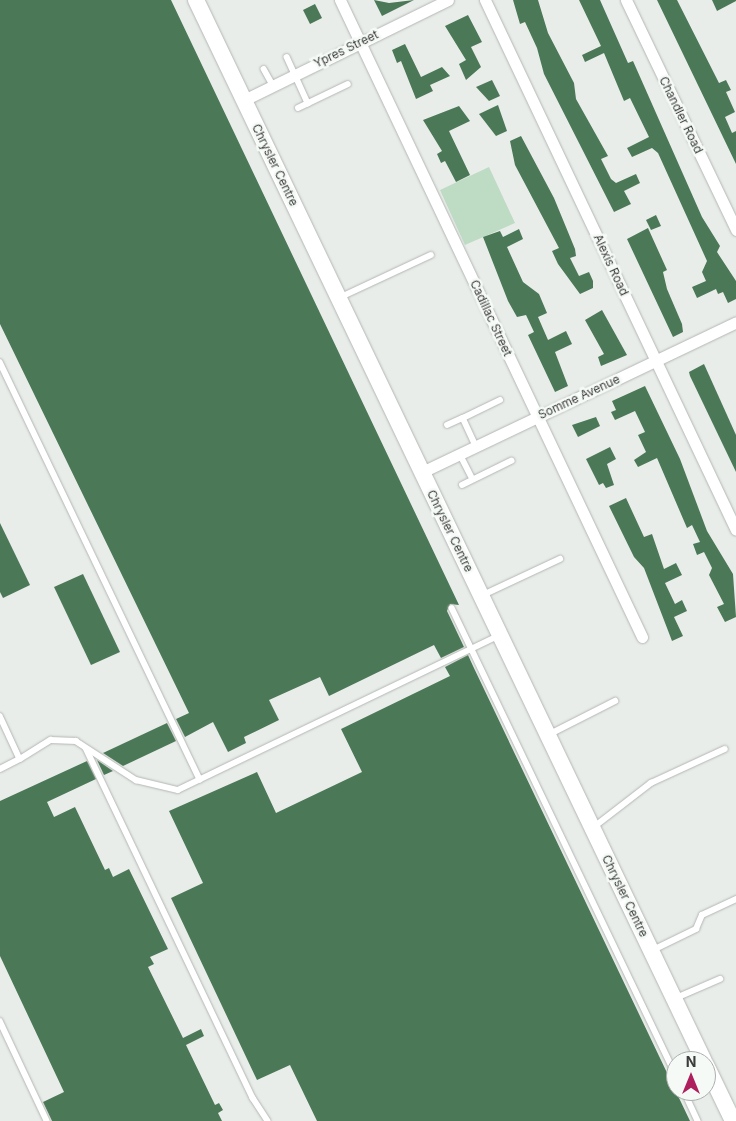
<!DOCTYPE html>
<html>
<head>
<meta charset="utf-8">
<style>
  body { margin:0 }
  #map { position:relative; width:736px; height:1121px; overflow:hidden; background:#e9edea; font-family:Inter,sans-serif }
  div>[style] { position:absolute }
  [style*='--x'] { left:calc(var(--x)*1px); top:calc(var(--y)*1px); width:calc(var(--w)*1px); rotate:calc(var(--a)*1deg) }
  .green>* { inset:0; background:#bedbc4 }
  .building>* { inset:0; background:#4b7856 }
  .roads { filter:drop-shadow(0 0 1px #b3b6b3) drop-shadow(0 0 1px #b3b6b3) }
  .lane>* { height:5.5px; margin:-2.75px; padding:0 2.75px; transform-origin:2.75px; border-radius:2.75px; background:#fff }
  .street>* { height:11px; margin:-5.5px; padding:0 5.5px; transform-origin:5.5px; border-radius:5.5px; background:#fff }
  .secondary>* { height:16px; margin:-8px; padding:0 8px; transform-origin:8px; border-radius:8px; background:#fff }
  span { translate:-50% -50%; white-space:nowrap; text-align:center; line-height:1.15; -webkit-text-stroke:5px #f6faf7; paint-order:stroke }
  .street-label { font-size:12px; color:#3b3d3b }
  .north { position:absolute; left:666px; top:1051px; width:50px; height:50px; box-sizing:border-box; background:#f6faf7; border:1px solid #abaeac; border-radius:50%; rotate:0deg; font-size:14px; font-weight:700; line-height:20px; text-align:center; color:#3b3d3b }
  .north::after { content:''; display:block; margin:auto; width:18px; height:22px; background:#ad205d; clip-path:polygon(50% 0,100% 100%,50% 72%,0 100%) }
</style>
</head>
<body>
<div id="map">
  <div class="green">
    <div style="clip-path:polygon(489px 167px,515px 223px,465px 245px,440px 190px)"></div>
  </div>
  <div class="building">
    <div style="clip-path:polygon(0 0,171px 0,459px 605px,450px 604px,447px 611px,464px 647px,441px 658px,434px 645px,329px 696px,320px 677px,269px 700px,279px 720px,244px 737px,246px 743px,228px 752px,213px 722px,185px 737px,176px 719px,189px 713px,0 324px)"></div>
    <div style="clip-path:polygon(374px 0,389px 3px,414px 0,382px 16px)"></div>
    <div style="clip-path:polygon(513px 0,538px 0,548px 33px,574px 83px,576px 99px,608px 156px,601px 159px,611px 179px,616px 183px,636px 174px,640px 183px,624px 191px,631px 204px,614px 212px,544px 74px,537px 48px,525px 22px,520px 24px)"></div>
    <div style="clip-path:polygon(579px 0,600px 0,628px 63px,633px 61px,702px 217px,720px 246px,717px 252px,736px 281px,736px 299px,728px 303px,723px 292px,718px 294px,716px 289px,697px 298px,692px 287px,706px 281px,702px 272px,707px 261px,658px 153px,652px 148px,632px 157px,627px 148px,649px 137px,630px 98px,624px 101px,604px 53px,585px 62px,582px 55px,601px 46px)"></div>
    <div style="clip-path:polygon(657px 0,677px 0,719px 83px,726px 80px,731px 90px,726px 92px,735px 112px,725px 117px,732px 133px,736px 131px,736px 164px)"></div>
    <div style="clip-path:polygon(712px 0,736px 0,736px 1px,717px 11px)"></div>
    <div style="clip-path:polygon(315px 4px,322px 18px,310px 24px,303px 10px)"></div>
    <div style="clip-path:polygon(468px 15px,482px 42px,471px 47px,481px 67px,466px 80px,459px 64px,466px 60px,445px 26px)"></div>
    <div style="clip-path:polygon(405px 44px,421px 77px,442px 67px,450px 76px,430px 85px,433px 91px,416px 99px,401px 61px,397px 63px,392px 50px)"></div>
    <div style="clip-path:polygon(492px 80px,500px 96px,489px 101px,476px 87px)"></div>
    <div style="clip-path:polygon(498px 105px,507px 131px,496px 136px,479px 114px)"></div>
    <div style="clip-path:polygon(459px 106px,470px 121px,449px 131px,470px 175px,456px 182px,445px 161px,441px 163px,437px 154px,442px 151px,423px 120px)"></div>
    <div style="clip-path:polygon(521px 136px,554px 198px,575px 249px,576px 256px,570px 258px,579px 276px,589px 272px,593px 281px,593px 288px,580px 294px,558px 264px,552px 251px,559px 248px,515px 165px,510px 141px)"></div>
    <div style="clip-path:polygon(656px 215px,661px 226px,651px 230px,646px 220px)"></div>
    <div style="clip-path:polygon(648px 228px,667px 270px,663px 272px,667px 289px,682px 324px,683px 332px,673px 337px,627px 239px)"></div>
    <div style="clip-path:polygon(519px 229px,523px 239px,507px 247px,523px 282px,539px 294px,547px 313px,538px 317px,548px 340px,566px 331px,572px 344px,555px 352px,568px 386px,555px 392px,528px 335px,534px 332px,526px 315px,517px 317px,508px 301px,483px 237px,500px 231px,503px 237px)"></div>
    <div style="clip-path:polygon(602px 310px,627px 355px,601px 366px,598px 357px,604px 354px,585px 320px)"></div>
    <div style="clip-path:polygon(704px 364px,736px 435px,736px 472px,690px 376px,689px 372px)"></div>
    <div style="clip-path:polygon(645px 386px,680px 459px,707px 531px,733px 574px,736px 617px,725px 622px,717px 607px,724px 604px,709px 575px,712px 568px,704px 552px,697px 555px,693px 544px,700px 542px,692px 525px,687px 528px,657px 458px,638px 467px,634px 460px,646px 452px,638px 435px,645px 432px,635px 411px,615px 420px,611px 412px,616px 410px,612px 401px)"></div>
    <div style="clip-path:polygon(596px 417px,600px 426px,578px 437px,572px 425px)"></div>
    <div style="clip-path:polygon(610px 447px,616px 459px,607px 464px,614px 485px,606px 488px,603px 483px,599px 485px,586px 459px)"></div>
    <div style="clip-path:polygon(626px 498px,644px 537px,652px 534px,664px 569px,676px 563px,682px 575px,665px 583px,675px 604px,682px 600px,687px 611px,674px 617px,683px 636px,672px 641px,644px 568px,634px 557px,609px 506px)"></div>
    <div style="clip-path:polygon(0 523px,30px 585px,3px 598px,0 592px)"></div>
    <div style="clip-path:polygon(83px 574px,120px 652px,91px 665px,54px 587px)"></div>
    <div style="clip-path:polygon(468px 655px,473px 666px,690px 1121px,317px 1121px,290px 1065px,257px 1080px,171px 898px,203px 883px,169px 811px,257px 772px,276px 813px,362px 772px,341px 729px,450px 676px,445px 667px)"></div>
    <div style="clip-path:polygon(167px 723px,176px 741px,123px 766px,103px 753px)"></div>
    <div style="clip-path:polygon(97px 760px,113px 771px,104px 775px)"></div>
    <div style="clip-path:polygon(87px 761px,96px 779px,47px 802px,54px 817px,75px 807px,105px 870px,109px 868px,113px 877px,129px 869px,168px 949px,150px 957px,154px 964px,148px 967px,183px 1038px,201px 1029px,204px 1036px,186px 1045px,215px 1105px,219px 1103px,223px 1110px,218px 1113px,222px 1121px,52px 1121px,43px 1102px,64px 1092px,0 956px,0 801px)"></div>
  </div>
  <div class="roads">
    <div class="lane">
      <div style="--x:287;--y:57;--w:51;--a:65.5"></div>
      <div style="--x:264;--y:69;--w:18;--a:61"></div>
      <div style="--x:298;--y:108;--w:55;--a:-25.6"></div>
      <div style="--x:341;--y:297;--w:99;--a:-25"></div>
      <div style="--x:0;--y:362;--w:463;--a:64.4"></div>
      <div style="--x:463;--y:418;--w:41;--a:-25.9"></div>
      <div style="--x:447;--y:425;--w:17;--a:-24"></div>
      <div style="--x:463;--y:418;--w:31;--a:65"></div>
      <div style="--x:460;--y:454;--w:28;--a:63"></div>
      <div style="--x:462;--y:485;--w:55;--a:-26.1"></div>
      <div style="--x:483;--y:595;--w:85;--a:-25.1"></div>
      <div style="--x:452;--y:608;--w:518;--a:64.37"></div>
      <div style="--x:0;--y:716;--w:47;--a:65.1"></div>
      <div style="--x:20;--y:759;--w:36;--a:-32"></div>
      <div style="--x:51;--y:740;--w:25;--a:2"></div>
      <div style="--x:76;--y:741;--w:72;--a:33"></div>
      <div style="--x:136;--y:780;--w:43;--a:13.4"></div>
      <div style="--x:178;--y:790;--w:355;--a:-25.7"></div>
      <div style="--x:550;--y:734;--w:73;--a:-26.9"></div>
      <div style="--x:86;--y:748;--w:388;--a:64.5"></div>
      <div style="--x:253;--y:1098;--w:27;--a:57"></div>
      <div style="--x:0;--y:769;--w:22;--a:-27"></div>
      <div style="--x:594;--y:827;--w:72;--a:-37.7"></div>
      <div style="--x:651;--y:783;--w:81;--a:-24.7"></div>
      <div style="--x:653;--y:950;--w:48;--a:-26"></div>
      <div style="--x:696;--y:929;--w:15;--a:-67"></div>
      <div style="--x:702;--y:915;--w:38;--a:-25"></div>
      <div style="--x:676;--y:998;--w:48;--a:-23.4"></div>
      <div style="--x:0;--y:1021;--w:110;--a:64.8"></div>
      <div style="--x:684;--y:1091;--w:33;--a:65"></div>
    </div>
    <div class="street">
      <div style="--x:340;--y:0;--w:705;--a:64.63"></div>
      <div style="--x:485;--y:0;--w:586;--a:64.66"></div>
      <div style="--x:626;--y:0;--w:255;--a:64.4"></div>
      <div style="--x:244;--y:100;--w:227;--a:-26.1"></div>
      <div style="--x:422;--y:472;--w:348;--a:-25.5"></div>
    </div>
    <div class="secondary">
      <div style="--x:196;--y:0;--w:1176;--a:64.42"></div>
      <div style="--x:706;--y:1065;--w:62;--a:64.3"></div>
    </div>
  </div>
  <div class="street-label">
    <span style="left:346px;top:49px;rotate:-26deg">Ypres Street</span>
    <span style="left:681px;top:115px;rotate:64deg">Chandler Road</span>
    <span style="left:275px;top:165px;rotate:64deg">Chrysler Centre</span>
    <span style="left:611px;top:265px;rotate:65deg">Alexis Road</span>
    <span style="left:491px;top:318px;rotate:65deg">Cadillac Street</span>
    <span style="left:579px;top:397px;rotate:-25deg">Somme Avenue</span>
    <span style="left:450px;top:531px;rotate:64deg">Chrysler Centre</span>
    <span style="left:625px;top:896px;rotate:64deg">Chrysler Centre</span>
  </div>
  <div class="north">N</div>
</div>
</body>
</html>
